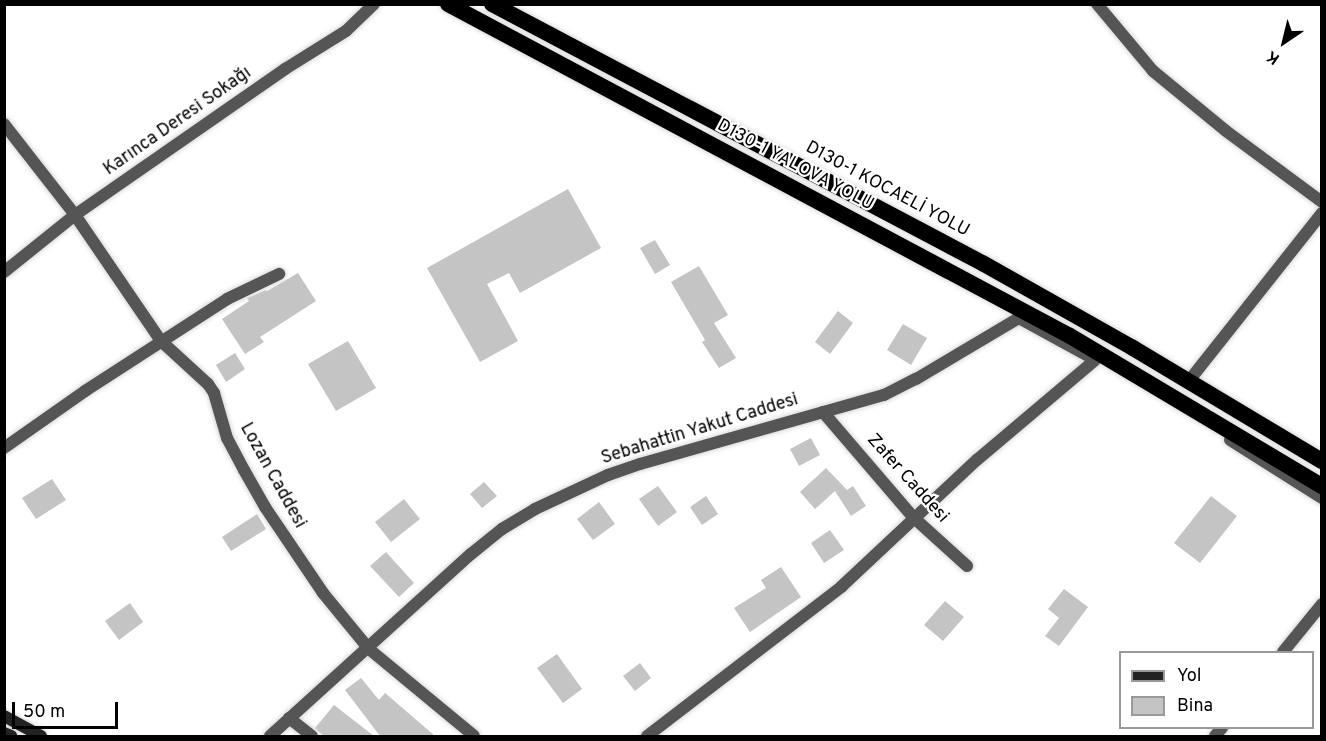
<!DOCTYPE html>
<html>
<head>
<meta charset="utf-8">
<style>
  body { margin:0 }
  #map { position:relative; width:1326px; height:741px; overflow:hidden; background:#fff; font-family:Overpass,sans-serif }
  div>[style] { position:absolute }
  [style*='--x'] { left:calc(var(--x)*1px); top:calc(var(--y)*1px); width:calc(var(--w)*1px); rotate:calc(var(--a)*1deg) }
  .building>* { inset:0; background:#c4c4c4 }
  .roads { filter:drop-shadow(0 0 2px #dbdbdb) drop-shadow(0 0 2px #dbdbdb) }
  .minor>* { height:12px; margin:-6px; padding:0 6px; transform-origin:6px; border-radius:6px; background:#555 }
  .tertiary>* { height:12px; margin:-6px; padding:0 6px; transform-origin:6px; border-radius:6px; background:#555 }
  .secondary>* { height:12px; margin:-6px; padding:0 6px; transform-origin:6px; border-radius:6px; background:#222 }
  .trunk>* { height:16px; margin:-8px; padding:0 8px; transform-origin:8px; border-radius:8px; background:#000 }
  span { translate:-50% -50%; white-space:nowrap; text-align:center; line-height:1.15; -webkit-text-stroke:4.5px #fff; paint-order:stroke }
  .street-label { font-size:18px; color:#000 }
  .frame { position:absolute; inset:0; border:6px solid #000; pointer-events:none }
  .legend { position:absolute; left:1119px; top:651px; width:195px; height:78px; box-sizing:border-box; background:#fff; border:2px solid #999; margin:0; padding:8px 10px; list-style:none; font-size:18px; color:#000 }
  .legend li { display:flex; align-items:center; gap:12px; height:30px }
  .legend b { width:30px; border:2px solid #999 }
  .north { position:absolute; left:1254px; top:12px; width:60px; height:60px; -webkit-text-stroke:4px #fff; paint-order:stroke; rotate:215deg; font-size:16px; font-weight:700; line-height:24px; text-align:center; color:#000 }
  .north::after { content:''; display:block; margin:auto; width:21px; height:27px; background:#000; clip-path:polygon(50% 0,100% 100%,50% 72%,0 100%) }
  .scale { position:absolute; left:12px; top:702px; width:106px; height:27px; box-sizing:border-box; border:3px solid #000; border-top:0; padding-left:8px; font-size:18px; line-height:21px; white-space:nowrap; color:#000; -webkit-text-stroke:4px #fff; paint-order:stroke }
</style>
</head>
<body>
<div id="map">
  <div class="building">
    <div style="clip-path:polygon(568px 189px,601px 248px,520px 293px,509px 273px,487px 284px,518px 341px,480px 362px,427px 268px)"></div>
    <div style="clip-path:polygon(655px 240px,670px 265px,655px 274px,640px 248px)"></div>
    <div style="clip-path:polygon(699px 266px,728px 315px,714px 323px,736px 358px,719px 368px,702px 342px,705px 340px,671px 282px)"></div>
    <div style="clip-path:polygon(298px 273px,316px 301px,260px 337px,264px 342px,245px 354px,222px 319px,249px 301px,247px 298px,266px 290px,267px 291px)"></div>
    <div style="clip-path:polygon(838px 311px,853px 323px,830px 354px,815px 342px)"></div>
    <div style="clip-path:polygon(903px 324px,927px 338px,911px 365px,887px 350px)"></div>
    <div style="clip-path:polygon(348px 341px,376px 388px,336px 411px,308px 364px)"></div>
    <div style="clip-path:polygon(235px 353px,245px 369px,226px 382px,216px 365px)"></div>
    <div style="clip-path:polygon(811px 438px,820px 455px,799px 466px,790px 449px)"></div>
    <div style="clip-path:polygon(826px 468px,847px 490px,853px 486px,866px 506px,851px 516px,835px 491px,815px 509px,800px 492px)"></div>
    <div style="clip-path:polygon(52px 479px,66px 500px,36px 519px,22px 498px)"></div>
    <div style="clip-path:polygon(484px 482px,497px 496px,482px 508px,470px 494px)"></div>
    <div style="clip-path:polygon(658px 486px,677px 512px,658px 526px,639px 499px)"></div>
    <div style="clip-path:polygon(706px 496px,718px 514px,702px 525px,690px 507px)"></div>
    <div style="clip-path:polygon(1211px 496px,1237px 516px,1200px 563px,1174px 543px)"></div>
    <div style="clip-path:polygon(404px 499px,420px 519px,391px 542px,375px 522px)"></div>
    <div style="clip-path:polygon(599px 502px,615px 524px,593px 540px,577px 519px)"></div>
    <div style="clip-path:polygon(257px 514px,266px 529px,231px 551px,222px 537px)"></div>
    <div style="clip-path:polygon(830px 530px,844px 550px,824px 563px,811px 543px)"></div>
    <div style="clip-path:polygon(386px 552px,414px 583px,399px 597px,370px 566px)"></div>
    <div style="clip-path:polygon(781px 567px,801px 597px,750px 632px,734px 608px,766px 588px,761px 580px)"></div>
    <div style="clip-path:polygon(1064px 589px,1088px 607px,1059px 646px,1045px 636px,1059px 618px,1048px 609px)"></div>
    <div style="clip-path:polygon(945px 601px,964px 617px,943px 641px,924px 625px)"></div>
    <div style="clip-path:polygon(130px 603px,143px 622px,119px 640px,105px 621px)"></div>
    <div style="clip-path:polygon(557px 654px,582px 689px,563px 703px,537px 668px)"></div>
    <div style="clip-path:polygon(640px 663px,651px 678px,635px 691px,623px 676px)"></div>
    <div style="clip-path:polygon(361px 678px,379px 700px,385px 693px,435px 736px,380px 736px,345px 690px)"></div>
    <div style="clip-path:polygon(334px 705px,374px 736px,324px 736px,320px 733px,315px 728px)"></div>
  </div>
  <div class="roads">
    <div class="minor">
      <div style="--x:1097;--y:4;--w:87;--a:50.1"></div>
      <div style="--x:1153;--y:71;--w:94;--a:39.4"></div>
      <div style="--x:1226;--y:131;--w:119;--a:36.5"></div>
      <div style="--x:4;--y:124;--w:115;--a:52"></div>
      <div style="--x:75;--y:215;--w:153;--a:55.7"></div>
      <div style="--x:161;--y:341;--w:64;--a:42.5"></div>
      <div style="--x:208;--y:384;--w:11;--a:56"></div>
      <div style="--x:214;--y:393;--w:47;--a:73.9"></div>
      <div style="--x:227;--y:438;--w:36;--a:62"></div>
      <div style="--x:244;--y:470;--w:43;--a:60.4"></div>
      <div style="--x:265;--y:507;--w:104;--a:56"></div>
      <div style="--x:323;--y:593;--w:72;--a:50.6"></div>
      <div style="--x:369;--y:649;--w:136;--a:39.6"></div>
      <div style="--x:4;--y:272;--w:91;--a:-38.8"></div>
      <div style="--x:75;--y:215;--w:256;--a:-34.8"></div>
      <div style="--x:285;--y:69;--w:72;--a:-31.9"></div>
      <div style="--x:346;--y:31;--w:39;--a:-44"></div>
      <div style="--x:1019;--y:318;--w:85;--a:28.7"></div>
      <div style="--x:1188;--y:382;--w:216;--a:-51.6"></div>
      <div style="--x:1230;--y:440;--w:109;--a:32.2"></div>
      <div style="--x:4;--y:448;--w:99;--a:-35.1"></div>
      <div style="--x:85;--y:391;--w:169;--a:-32.9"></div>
      <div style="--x:227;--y:299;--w:58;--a:-25.7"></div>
      <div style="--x:1283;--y:652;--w:62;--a:-50.9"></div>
      <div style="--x:289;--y:718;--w:29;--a:38"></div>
      <div style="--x:647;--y:736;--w:245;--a:-37.5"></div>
      <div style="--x:841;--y:587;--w:187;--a:-43.1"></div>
      <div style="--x:978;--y:459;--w:153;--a:-40.2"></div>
      <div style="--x:1215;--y:736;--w:11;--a:-49"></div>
    </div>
    <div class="tertiary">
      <div style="--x:823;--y:412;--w:138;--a:49.4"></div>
      <div style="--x:913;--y:517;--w:73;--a:42.2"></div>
      <div style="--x:270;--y:736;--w:271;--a:-42.2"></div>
      <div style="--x:471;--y:554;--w:40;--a:-39"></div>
      <div style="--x:502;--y:529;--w:39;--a:-31"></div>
      <div style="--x:535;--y:509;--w:81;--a:-25"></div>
      <div style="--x:608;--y:475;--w:34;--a:-19"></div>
      <div style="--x:640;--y:464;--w:254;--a:-15.8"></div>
      <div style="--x:884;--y:395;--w:36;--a:-27"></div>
      <div style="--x:916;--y:379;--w:129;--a:-30.7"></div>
    </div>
    <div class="secondary">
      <div style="--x:4;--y:716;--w:42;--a:28.4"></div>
      <div style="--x:4;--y:733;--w:8;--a:23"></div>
    </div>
    <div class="trunk">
      <div style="--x:448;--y:4;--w:705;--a:28.09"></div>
      <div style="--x:1070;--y:336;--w:293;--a:30.8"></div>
      <div style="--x:492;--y:4;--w:556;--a:27.85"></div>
      <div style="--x:984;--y:264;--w:171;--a:29.4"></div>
      <div style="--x:1133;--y:348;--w:220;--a:30.9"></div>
    </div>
  </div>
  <div class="street-label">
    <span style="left:178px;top:122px;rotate:-35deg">Karınca Deresi Sokağı</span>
    <span style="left:795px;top:166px;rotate:28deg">D130-1 YALOVA YOLU</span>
    <span style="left:887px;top:190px;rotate:28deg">D130-1 KOCAELİ YOLU</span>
    <span style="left:700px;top:430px;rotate:-17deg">Sebahattin Yakut Caddesi</span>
    <span style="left:272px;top:476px;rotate:61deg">Lozan Caddesi</span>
    <span style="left:907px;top:479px;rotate:48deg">Zafer Caddesi</span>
  </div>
  <div class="frame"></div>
  <ul class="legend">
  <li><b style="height:8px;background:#222"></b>Yol</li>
  <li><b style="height:16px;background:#c4c4c4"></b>Bina</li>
  </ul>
  <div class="north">K</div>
  <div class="scale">50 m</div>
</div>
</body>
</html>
